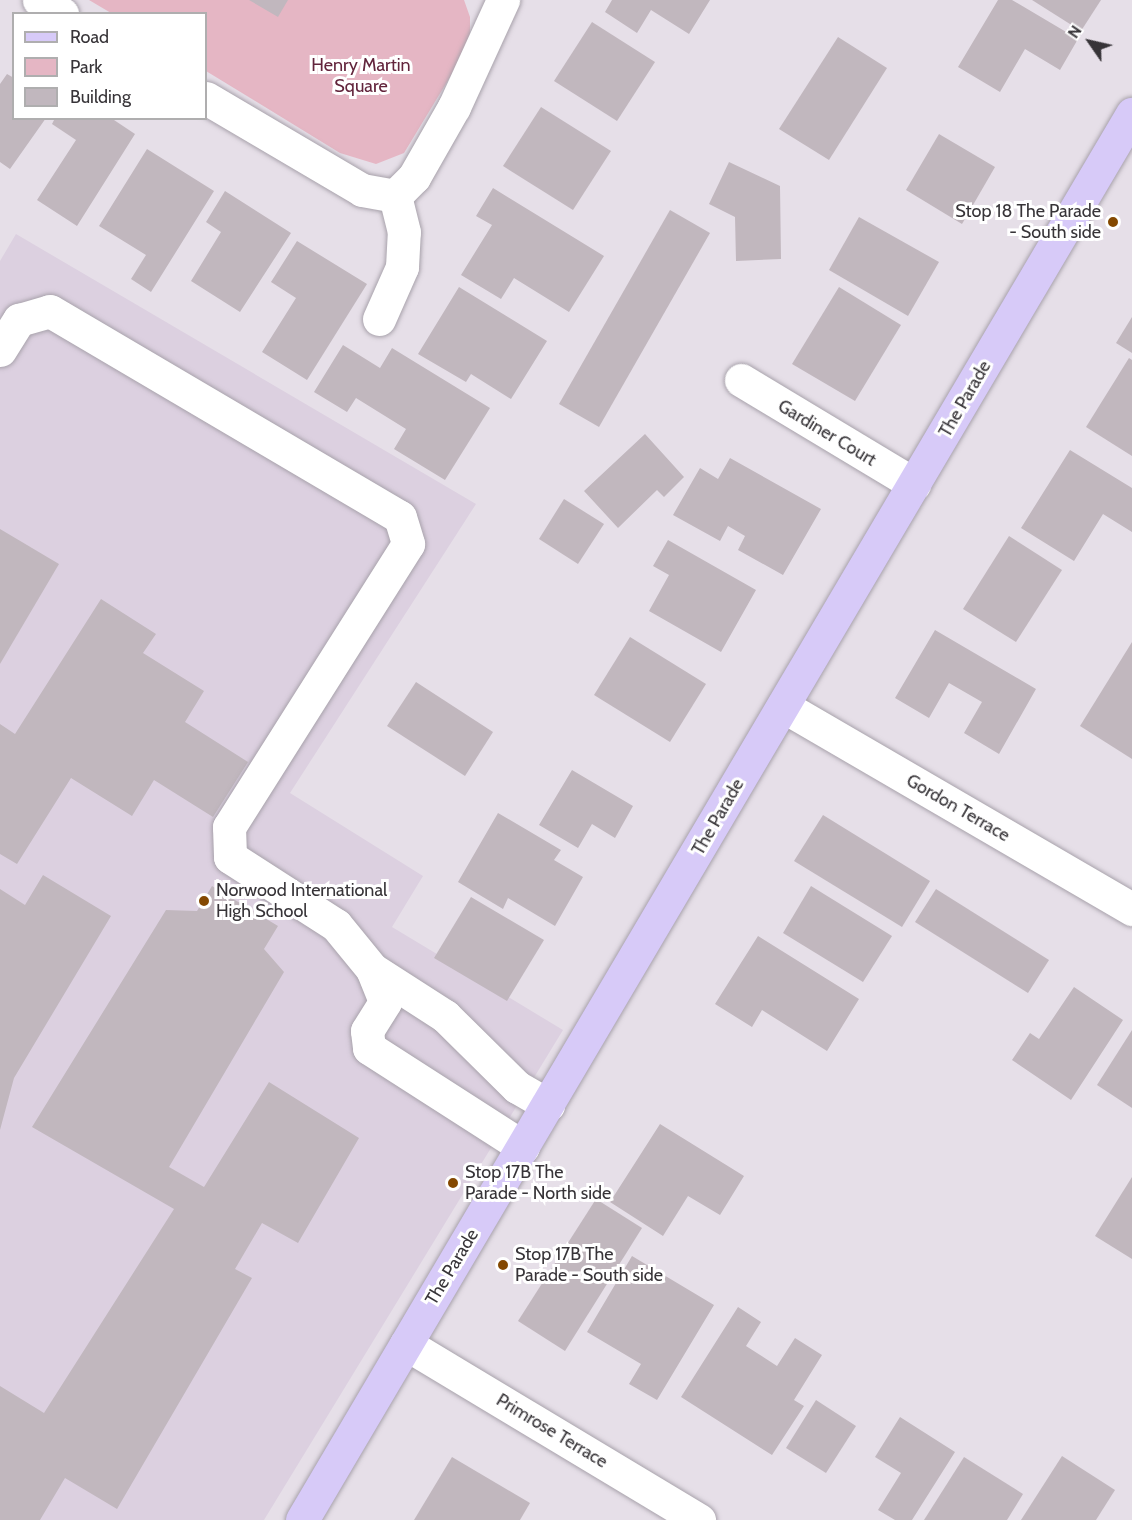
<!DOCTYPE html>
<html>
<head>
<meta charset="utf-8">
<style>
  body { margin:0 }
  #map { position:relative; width:1132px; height:1520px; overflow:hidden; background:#e6dfe8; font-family:Cabin,sans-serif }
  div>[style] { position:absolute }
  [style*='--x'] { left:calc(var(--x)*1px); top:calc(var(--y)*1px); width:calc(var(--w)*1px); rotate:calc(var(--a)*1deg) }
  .built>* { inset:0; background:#dcd0e0 }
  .green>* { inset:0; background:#e5b6c4 }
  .building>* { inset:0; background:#c1b7be }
  .roads { filter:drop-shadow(0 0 2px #a8a2ab) drop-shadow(0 0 2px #a8a2ab) }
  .minor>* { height:33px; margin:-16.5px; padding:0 16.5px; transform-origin:16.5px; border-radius:16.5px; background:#fff }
  .major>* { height:33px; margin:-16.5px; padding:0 16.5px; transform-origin:16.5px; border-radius:16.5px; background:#d7caf8 }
  .dots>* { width:16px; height:16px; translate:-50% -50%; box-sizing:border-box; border:3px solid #fff; border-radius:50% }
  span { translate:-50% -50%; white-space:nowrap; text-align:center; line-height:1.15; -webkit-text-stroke:6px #fff; paint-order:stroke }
  .park-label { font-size:18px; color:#62243c }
  .poi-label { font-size:18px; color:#373438 }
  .right { translate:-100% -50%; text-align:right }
  .left { translate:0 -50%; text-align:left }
  .street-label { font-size:18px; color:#373438 }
  .legend { position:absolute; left:12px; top:12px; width:195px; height:108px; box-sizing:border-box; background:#fff; border:2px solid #afaeaf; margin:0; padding:8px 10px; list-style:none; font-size:18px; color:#373438 }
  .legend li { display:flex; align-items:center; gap:12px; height:30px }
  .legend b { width:30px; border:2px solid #afaeaf }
  .north { position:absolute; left:1060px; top:12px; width:60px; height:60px; -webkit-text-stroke:4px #fff; paint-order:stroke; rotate:304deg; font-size:16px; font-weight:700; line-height:24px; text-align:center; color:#373438 }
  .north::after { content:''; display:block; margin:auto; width:21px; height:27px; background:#373438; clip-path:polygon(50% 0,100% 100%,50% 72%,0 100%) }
</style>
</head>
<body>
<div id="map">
  <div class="built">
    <div style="clip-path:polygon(16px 234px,476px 504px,290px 793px,423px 876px,392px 927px,563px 1030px,264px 1520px,0 1520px,0 261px)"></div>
  </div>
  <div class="green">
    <div style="clip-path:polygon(89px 0,464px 0,470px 17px,470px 44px,404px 153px,376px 164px,340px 153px,206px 71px,206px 14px,111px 13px)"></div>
  </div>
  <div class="building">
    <div style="clip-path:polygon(249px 0,288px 0,278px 17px)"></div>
    <div style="clip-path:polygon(612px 0,710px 0,689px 34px,651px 10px,637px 33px,605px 12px)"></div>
    <div style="clip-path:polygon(998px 0,1012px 0,1078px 39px,1060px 70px,1025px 49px,1000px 92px,958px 67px)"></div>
    <div style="clip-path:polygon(1032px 0,1101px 0,1081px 31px)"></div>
    <div style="clip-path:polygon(592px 22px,655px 62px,617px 121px,554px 81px)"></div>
    <div style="clip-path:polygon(838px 37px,887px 68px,829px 160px,779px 129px)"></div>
    <div style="clip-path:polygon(7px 74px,14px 78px,14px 118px,46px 118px,10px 169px,0 162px,0 84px)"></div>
    <div style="clip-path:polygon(541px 107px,611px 151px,573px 210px,503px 166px)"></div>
    <div style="clip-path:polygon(55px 118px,111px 118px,135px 134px,77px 226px,37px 200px,76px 140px,52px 124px)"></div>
    <div style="clip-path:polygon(939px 134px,995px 167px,962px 224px,906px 190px)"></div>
    <div style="clip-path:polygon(147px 149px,214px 191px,151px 292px,131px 279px,146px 255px,99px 226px)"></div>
    <div style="clip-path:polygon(729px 162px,780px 186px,781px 259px,736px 261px,735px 217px,709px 204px)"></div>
    <div style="clip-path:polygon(493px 188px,604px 256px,569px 312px,514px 278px,501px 299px,461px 275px,492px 225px,476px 216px)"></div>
    <div style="clip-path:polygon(225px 191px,291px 233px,240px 312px,191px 281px,221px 232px,206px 222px)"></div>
    <div style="clip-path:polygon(670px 210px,710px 233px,599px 427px,559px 404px)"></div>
    <div style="clip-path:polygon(859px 217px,939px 262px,908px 316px,829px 270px)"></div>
    <div style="clip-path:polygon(297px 241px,367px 284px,307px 380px,262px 352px,296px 298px,271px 282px)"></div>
    <div style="clip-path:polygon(459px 287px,547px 341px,511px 399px,471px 374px,466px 382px,418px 354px)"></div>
    <div style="clip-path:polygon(839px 287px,901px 325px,855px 401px,792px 364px)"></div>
    <div style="clip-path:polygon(1132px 317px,1132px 353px,1116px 343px)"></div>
    <div style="clip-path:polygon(343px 345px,380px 368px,392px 348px,490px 408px,445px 480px,394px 449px,406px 429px,356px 398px,347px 412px,314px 392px)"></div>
    <div style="clip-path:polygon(1129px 358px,1132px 360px,1132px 456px,1086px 427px)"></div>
    <div style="clip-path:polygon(645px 434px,684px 477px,664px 497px,657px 490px,618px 528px,584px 491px)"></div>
    <div style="clip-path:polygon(1070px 450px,1132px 488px,1132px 532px,1103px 514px,1074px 561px,1021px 528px)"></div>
    <div style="clip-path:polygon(730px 458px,821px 509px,783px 575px,738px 550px,745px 536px,728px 526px,720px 541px,673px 515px,700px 468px,718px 479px)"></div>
    <div style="clip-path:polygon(564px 499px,604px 524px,578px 564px,539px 539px)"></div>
    <div style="clip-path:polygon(0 529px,59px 564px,0 664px)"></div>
    <div style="clip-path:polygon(1009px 536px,1062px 570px,1016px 642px,963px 609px)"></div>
    <div style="clip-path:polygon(668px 540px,756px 590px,721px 652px,649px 611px,669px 575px,653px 566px)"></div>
    <div style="clip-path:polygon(101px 599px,156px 634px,143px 653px,204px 691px,185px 722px,248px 762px,213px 817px,154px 780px,132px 816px,71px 778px,17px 864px,0 854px,0 724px,15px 734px)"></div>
    <div style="clip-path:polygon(935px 630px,1036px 689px,999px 754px,964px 733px,982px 702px,949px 683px,929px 718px,895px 698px)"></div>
    <div style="clip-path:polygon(630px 637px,706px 684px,670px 742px,594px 695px)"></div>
    <div style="clip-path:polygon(1132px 642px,1132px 759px,1080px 726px)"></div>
    <div style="clip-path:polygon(416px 682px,493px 732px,465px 776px,387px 726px)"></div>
    <div style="clip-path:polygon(572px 770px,633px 806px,615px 838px,592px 824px,578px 848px,539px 825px)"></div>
    <div style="clip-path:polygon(498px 813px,561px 850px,554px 860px,583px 877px,555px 926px,508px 898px,503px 909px,458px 882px)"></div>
    <div style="clip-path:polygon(823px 815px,930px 881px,902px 927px,794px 861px)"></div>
    <div style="clip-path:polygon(43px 875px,111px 916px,14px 1078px,0 1130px,0 889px,25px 905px)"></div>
    <div style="clip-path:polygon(212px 886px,278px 926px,264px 949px,284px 972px,169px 1167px,204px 1187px,269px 1082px,359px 1138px,298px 1243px,262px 1223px,235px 1269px,252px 1278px,117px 1509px,65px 1478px,40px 1520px,0 1520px,0 1386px,44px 1413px,174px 1209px,32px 1127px,166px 910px,197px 911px)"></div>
    <div style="clip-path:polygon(811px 886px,892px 936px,863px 982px,783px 933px)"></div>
    <div style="clip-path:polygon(936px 889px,1049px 960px,1028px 993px,915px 922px)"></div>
    <div style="clip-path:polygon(471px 897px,544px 940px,507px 1001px,434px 958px)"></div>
    <div style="clip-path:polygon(758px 936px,859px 999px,827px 1051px,762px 1010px,752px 1027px,715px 1004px)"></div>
    <div style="clip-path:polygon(1074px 987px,1123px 1020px,1071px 1100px,1012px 1060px,1030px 1033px,1039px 1039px)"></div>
    <div style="clip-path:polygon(1132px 1030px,1132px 1108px,1097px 1085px)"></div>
    <div style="clip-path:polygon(660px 1124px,744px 1176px,720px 1215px,688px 1196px,663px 1236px,610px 1202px)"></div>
    <div style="clip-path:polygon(1132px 1177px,1132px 1259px,1095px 1236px)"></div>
    <div style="clip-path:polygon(596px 1199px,642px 1228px,565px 1351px,518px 1321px)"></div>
    <div style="clip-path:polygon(632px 1256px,714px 1305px,657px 1400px,629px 1384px,641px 1364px,587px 1332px)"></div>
    <div style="clip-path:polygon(738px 1307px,761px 1322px,746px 1346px,777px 1366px,795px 1338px,822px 1355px,794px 1400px,804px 1406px,772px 1455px,681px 1397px)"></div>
    <div style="clip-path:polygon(816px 1400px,856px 1426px,826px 1473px,786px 1448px)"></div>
    <div style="clip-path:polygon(900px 1417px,955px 1452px,912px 1520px,895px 1520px,878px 1510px,901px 1473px,875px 1457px)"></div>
    <div style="clip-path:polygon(1062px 1456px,1115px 1490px,1096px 1520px,1021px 1520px)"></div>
    <div style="clip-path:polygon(452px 1457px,530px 1503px,520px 1520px,414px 1520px)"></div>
    <div style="clip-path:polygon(964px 1457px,1023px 1494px,1007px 1520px,924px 1520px)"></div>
  </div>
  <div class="roads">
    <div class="minor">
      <div style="--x:39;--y:0;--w:27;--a:31"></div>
      <div style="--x:206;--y:98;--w:181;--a:30.5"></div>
      <div style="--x:362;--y:190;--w:34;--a:10"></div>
      <div style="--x:395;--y:196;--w:27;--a:-45"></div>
      <div style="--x:414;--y:177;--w:81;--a:-60.3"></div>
      <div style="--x:454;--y:107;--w:118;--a:-65.4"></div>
      <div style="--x:379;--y:319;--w:57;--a:-66.1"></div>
      <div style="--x:402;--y:267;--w:35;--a:-87"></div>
      <div style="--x:404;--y:232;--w:37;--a:-104"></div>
      <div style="--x:0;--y:350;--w:36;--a:-58"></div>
      <div style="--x:19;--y:320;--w:32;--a:-16"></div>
      <div style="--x:50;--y:311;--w:406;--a:30.5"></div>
      <div style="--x:400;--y:517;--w:28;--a:73"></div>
      <div style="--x:408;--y:544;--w:335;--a:122.3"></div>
      <div style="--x:229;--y:827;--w:30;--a:88"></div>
      <div style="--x:230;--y:857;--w:126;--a:32.7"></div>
      <div style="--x:336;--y:925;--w:57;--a:50.7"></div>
      <div style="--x:372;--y:969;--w:87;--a:32.8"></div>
      <div style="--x:445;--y:1016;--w:101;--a:44.6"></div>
      <div style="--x:517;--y:1087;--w:36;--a:30"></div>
      <div style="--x:741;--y:380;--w:202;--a:31"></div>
      <div style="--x:783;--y:706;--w:404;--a:30.2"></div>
      <div style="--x:372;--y:969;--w:35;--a:68"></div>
      <div style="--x:385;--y:1002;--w:34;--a:122"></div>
      <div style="--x:367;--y:1031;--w:17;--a:83"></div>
      <div style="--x:369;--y:1048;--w:183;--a:32.7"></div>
      <div style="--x:406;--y:1344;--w:342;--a:31"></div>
    </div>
    <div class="major">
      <div style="--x:302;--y:1520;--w:1633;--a:-59.45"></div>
    </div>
  </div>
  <div class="dots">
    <div style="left:1113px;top:222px;background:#844801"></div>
    <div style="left:204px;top:901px;background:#844801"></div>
    <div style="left:453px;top:1183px;background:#844801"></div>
    <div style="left:503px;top:1265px;background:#844801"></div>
  </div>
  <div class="park-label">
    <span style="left:361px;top:76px">Henry Martin<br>Square</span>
  </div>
  <div class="poi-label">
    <span class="right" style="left:1101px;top:222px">Stop 18 The Parade<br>- South side</span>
    <span class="left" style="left:216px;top:901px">Norwood International<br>High School</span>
    <span class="left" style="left:465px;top:1183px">Stop 17B The<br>Parade - North side</span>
    <span class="left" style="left:515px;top:1265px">Stop 17B The<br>Parade - South side</span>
  </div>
  <div class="street-label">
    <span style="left:965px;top:399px;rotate:-60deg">The Parade</span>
    <span style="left:827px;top:433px;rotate:31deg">Gardiner Court</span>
    <span style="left:958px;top:808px;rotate:30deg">Gordon Terrace</span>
    <span style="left:718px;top:817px;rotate:-60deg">The Parade</span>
    <span style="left:452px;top:1267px;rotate:-59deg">The Parade</span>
    <span style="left:552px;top:1431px;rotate:31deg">Primrose Terrace</span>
  </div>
  <ul class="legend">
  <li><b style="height:8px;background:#d7caf8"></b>Road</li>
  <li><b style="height:16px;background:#e5b6c4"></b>Park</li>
  <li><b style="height:16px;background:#c1b7be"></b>Building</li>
  </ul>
  <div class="north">N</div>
</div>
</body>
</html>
